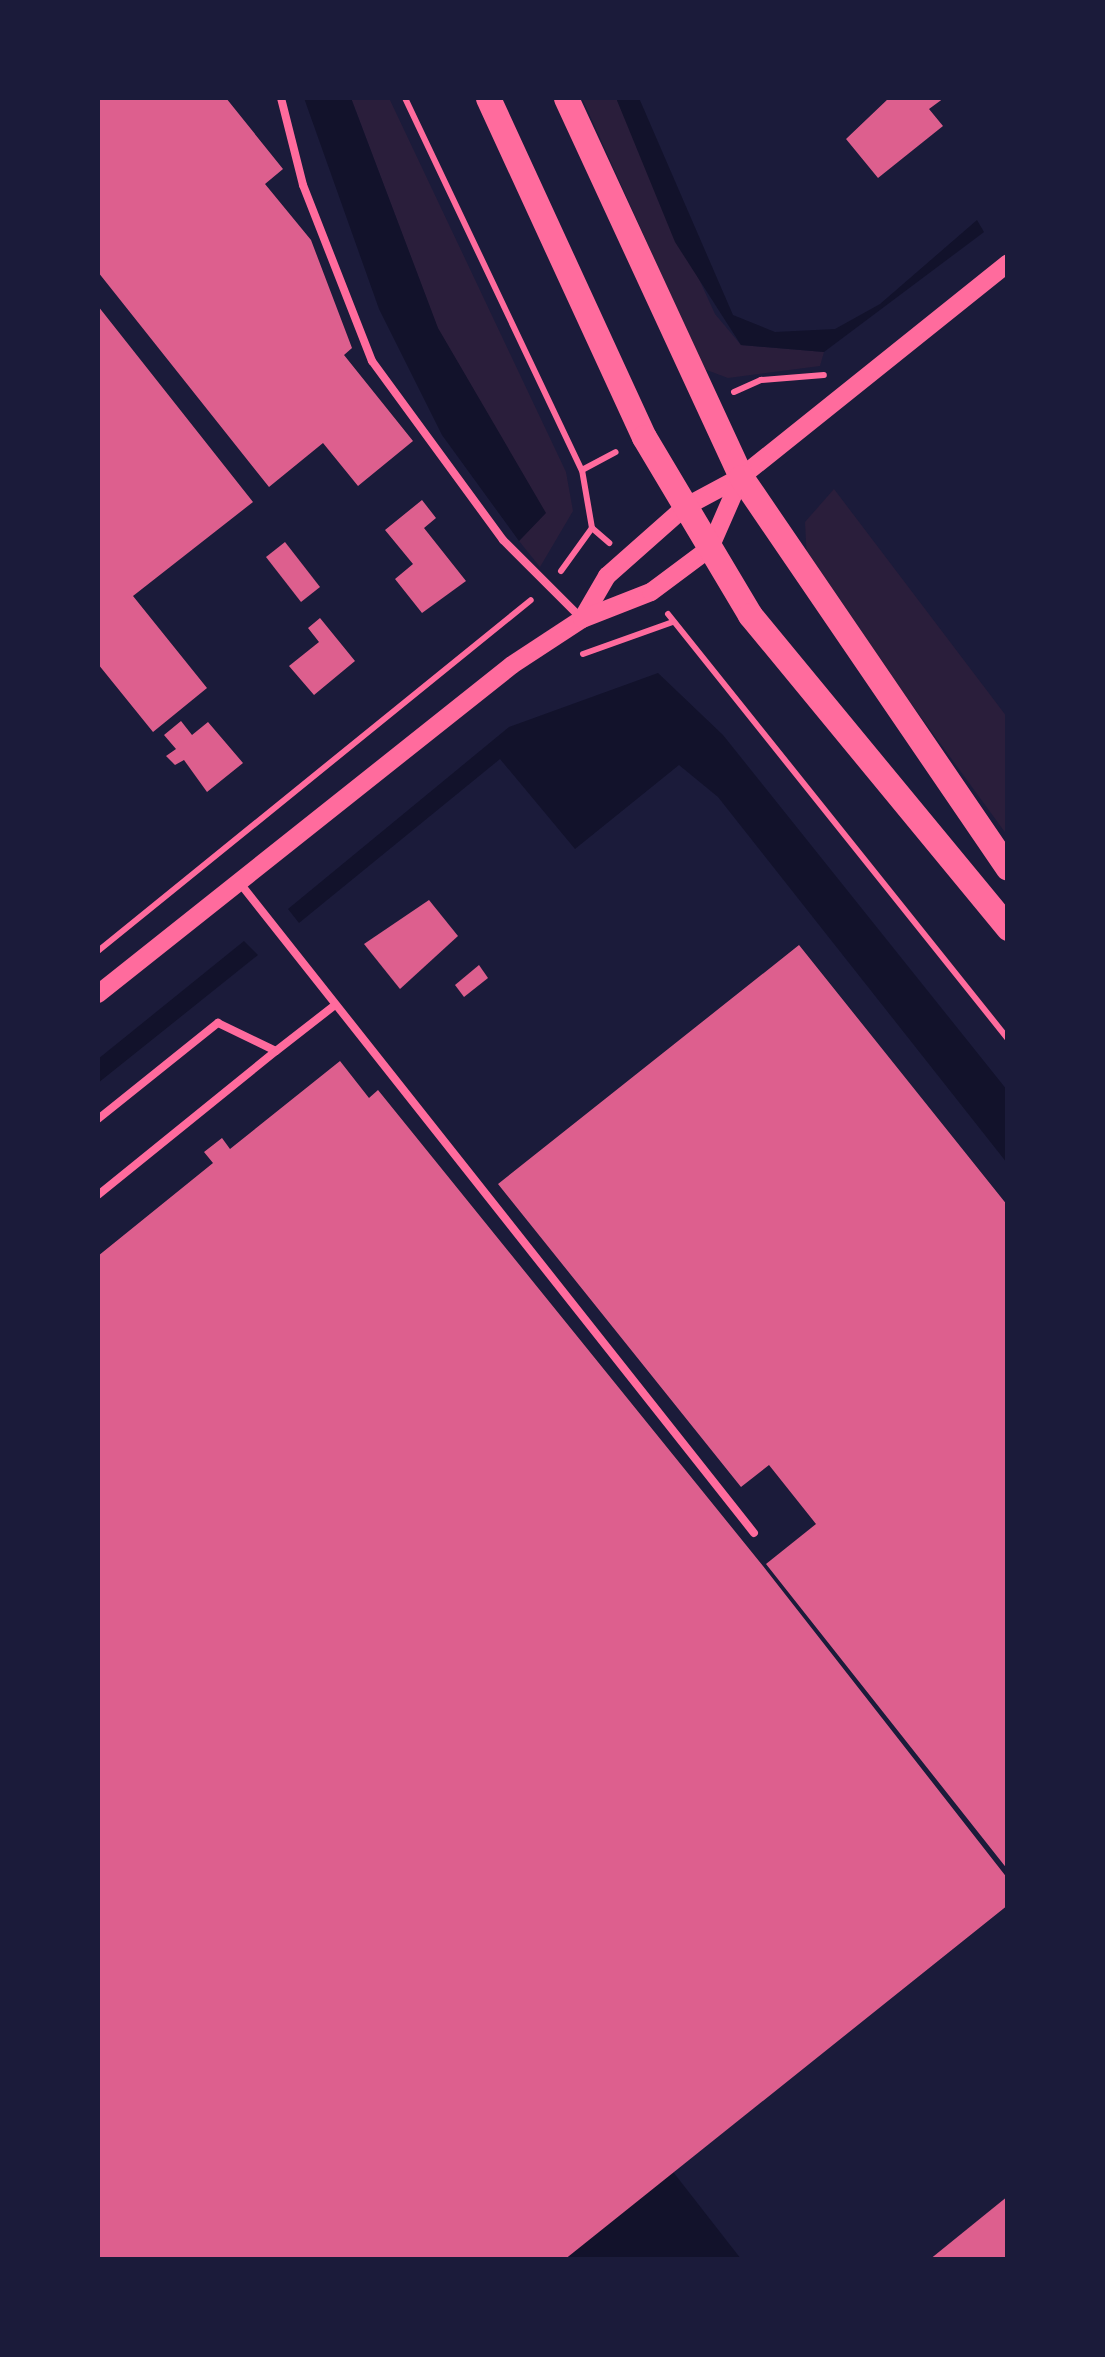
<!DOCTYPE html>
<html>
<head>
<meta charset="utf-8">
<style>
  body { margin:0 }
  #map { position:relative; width:1105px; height:2357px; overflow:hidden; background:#1b1b3a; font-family:Inter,sans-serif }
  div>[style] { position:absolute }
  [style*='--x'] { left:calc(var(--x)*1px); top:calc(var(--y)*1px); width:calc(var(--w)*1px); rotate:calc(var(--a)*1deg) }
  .green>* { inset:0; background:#2a1e3b }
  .water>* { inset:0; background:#12122b }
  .building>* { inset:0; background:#dd5f8e }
  .path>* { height:6px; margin:-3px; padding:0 3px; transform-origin:3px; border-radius:3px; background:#ff6b9d }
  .service>* { height:8px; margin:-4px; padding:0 4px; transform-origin:4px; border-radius:4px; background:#ff6b9d }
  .tertiary>* { height:18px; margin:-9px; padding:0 9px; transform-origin:9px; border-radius:9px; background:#ff6b9d }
  .primary>* { height:25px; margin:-12.5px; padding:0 12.5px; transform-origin:12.5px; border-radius:12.5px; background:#ff6b9d }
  span { translate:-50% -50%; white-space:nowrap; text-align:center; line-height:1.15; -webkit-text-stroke:8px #1b1b3a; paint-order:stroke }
  .frame { position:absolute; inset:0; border:100px solid #1b1b3a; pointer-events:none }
</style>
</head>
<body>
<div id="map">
  <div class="green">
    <div style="clip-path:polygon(351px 98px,389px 98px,566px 472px,573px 511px,540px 567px,519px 541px,545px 513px,438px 329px)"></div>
    <div style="clip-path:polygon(582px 98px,616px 98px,715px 314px,741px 345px,824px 352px,820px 366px,728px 378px,704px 369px)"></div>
    <div style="clip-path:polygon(834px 489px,1007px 717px,1007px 835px,807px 561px,805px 522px)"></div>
  </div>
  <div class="water">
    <div style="clip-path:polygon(304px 98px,351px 98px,438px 328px,546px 513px,519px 541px,442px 435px,379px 309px)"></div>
    <div style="clip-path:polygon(616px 98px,639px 98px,733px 315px,775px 332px,835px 329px,880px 304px,977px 220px,984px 232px,824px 352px,741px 345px,675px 242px)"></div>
    <div style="clip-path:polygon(658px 673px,723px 735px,1007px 1090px,1007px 1163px,718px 797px,679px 765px,575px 849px,500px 759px,299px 923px,288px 909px,509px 727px)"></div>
    <div style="clip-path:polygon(244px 941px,258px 955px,98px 1083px,98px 1059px)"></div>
    <div style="clip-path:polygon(624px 2109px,741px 2259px,435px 2260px)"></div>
  </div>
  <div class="building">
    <div style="clip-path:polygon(98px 98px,226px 98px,283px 169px,265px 184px,311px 240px,352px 348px,344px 355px,413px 441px,358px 486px,323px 443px,269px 487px,98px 272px)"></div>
    <div style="clip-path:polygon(889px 98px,944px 98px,929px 109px,943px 126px,878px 178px,846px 139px)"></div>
    <div style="clip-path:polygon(98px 306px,253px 502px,133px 596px,207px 688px,153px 732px,98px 664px)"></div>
    <div style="clip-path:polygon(422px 500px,436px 518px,424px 528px,466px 581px,422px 613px,395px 579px,413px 564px,385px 530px)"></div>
    <div style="clip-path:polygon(285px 542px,320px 587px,301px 602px,266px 557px)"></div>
    <div style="clip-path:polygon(320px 618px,355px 661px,314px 695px,289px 666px,319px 642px,308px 628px)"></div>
    <div style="clip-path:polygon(181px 721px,192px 735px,208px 722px,243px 763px,207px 792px,184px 760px,175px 765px,166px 756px,176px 749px,164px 735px)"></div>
    <div style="clip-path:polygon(429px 900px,458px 936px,400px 989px,364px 944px)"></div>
    <div style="clip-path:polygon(799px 945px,1008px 1206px,1008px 1870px,766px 1564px,816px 1524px,769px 1465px,741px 1487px,498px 1184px)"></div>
    <div style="clip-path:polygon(479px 965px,488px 978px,464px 997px,455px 985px)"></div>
    <div style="clip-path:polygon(340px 1061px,369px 1098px,378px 1090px,763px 1566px,1008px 1879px,1008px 1905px,564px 2260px,98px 2260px,98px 1256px,213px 1163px,204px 1152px,222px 1138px,230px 1149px)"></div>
    <div style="clip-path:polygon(1008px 2196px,1008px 2260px,929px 2260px)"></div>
  </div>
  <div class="path">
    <div style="--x:405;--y:98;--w:412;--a:64.6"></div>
    <div style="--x:582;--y:470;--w:59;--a:80.2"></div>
    <div style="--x:592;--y:528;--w:23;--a:41"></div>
    <div style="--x:734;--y:392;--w:30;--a:-24"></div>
    <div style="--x:761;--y:380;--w:63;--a:-4.5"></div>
    <div style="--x:582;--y:470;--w:38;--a:-28"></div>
    <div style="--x:561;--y:571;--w:53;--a:-54.2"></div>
    <div style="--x:668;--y:614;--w:544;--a:51.34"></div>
    <div style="--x:583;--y:654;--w:96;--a:-19.6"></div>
    <div style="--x:98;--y:951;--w:557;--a:-39.03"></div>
  </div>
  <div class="service">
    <div style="--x:281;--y:98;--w:90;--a:75.8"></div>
    <div style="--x:303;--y:185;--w:189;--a:68.6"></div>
    <div style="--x:372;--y:361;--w:222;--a:53.8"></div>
    <div style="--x:503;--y:540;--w:112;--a:45"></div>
    <div style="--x:239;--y:882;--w:830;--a:51.65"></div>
    <div style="--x:98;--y:1119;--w:154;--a:-38.7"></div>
    <div style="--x:218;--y:1023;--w:64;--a:25.8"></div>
    <div style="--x:276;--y:1051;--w:75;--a:-37.9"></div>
    <div style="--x:98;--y:1195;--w:229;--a:-39"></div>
  </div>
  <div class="tertiary">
    <div style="--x:582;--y:619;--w:50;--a:-59.8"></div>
    <div style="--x:607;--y:576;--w:104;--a:-41.5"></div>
    <div style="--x:685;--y:507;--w:64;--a:-28.2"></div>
    <div style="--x:741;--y:477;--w:342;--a:-38.7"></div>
    <div style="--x:98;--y:994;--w:529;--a:-38.47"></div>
    <div style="--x:512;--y:665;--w:84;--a:-33.3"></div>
    <div style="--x:582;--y:619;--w:74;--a:-21.4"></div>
    <div style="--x:651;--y:592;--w:74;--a:-36.7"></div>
    <div style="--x:710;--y:548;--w:77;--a:-66.4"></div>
  </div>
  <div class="primary">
    <div style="--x:488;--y:98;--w:373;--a:65.3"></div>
    <div style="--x:644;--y:437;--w:207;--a:59.2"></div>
    <div style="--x:750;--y:615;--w:406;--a:50.5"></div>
    <div style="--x:566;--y:98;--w:417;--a:65.2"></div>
    <div style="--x:741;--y:477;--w:473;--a:55.7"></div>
  </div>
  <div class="frame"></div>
</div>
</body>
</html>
